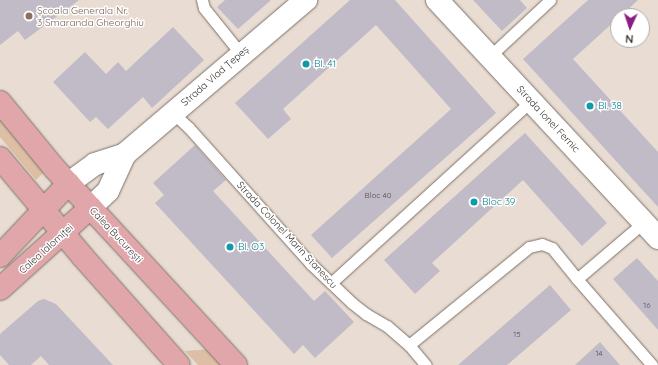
<!DOCTYPE html>
<html>
<head>
<meta charset="utf-8">
<style>
  body { margin:0 }
  #map { position:relative; width:658px; height:365px; overflow:hidden; background:#e9ddd3; font-family:Quicksand,sans-serif }
  div>[style] { position:absolute }
  [style*='--x'] { left:calc(var(--x)*1px); top:calc(var(--y)*1px); width:calc(var(--w)*1px); rotate:calc(var(--a)*1deg) }
  .green>* { inset:0; background:#debfa5 }
  .building>* { inset:0; background:#c1bac7 }
  .roads { filter:drop-shadow(0 0 1px #7c7168) drop-shadow(0 0 1px #7c7168) }
  .lane>* { height:11px; margin:-5.5px; padding:0 5.5px; transform-origin:5.5px; border-radius:5.5px; background:#fff }
  .street>* { height:22px; margin:-11px; padding:0 11px; transform-origin:11px; border-radius:11px; background:#fff }
  .primary>* { height:22px; margin:-11px; padding:0 11px; transform-origin:11px; border-radius:11px; background:#e0a6aa }
  .dots>* { width:11px; height:11px; translate:-50% -50%; box-sizing:border-box; border:2px solid #fff; border-radius:50% }
  span { translate:-50% -50%; white-space:nowrap; text-align:center; line-height:1.15; -webkit-text-stroke:3px #fff; paint-order:stroke }
  .number-label { font-size:8px; color:#585354 }
  .number-label span { -webkit-text-stroke-width:0 }
  .education-label { font-size:10px; color:#785e54 }
  .left { translate:0 -50%; text-align:left }
  .culture-label { font-size:10px; color:#0d838f }
  .street-label { font-size:10px; color:#35312d }
  .north { position:absolute; left:610px; top:8px; width:40px; height:40px; box-sizing:border-box; background:#fff; border:1px solid #aeadab; border-radius:50%; rotate:183deg; font-size:11px; font-weight:700; line-height:16px; text-align:center; color:#35312d }
  .north::after { content:''; display:block; margin:auto; width:14px; height:18px; background:#891d82; clip-path:polygon(50% 0,100% 100%,50% 72%,0 100%) }
</style>
</head>
<body>
<div id="map">
  <div class="green">
    <div style="clip-path:polygon(0 114px,46px 170px,36px 180px,0 137px)"></div>
    <div style="clip-path:polygon(211px 349px,225px 365px,198px 365px,185px 351px)"></div>
  </div>
  <div class="building">
    <div style="clip-path:polygon(0 0,79px 0,25px 40px,18px 31px,0 45px)"></div>
    <div style="clip-path:polygon(225px 0,271px 0,238px 29px,217px 7px)"></div>
    <div style="clip-path:polygon(350px 0,395px 0,496px 113px,332px 258px,311px 235px,451px 109px,376px 25px,283px 109px,291px 119px,268px 139px,235px 103px)"></div>
    <div style="clip-path:polygon(473px 0,520px 0,527px 8px,502px 31px)"></div>
    <div style="clip-path:polygon(588px 0,638px 0,621px 16px,618px 16px,618px 18px,573px 59px,658px 152px,658px 207px,523px 59px)"></div>
    <div style="clip-path:polygon(173px 27px,204px 60px,152px 108px,143px 97px,108px 129px,96px 117px,90px 122px,53px 82px,85px 52px,106px 74px,118px 62px,126px 71px)"></div>
    <div style="clip-path:polygon(525px 133px,607px 223px,582px 246px,523px 180px,432px 263px,440px 271px,415px 294px,384px 260px)"></div>
    <div style="clip-path:polygon(195px 145px,226px 180px,213px 191px,314px 301px,325px 291px,354px 322px,315px 358px,303px 345px,294px 354px,155px 203px,164px 195px,153px 183px)"></div>
    <div style="clip-path:polygon(637px 258px,658px 281px,658px 330px,613px 279px)"></div>
    <div style="clip-path:polygon(550px 285px,571px 310px,507px 365px,458px 365px)"></div>
    <div style="clip-path:polygon(44px 299px,56px 304px,113px 365px,49px 365px,41px 356px,31px 365px,9px 365px,0 355px,0 334px,38px 301px)"></div>
    <div style="clip-path:polygon(600px 342px,620px 365px,575px 365px)"></div>
  </div>
  <div class="roads">
    <div class="lane">
      <div style="--x:202;--y:0;--w:8;--a:76"></div>
      <div style="--x:204;--y:8;--w:59;--a:51.2"></div>
      <div style="--x:490;--y:56;--w:82;--a:-43"></div>
      <div style="--x:173;--y:113;--w:22;--a:43"></div>
      <div style="--x:189;--y:128;--w:183;--a:48.1"></div>
      <div style="--x:311;--y:264;--w:57;--a:43.6"></div>
      <div style="--x:352;--y:303;--w:18;--a:38"></div>
      <div style="--x:366;--y:314;--w:24;--a:30"></div>
      <div style="--x:387;--y:326;--w:29;--a:41"></div>
      <div style="--x:409;--y:345;--w:26;--a:50"></div>
      <div style="--x:644;--y:222;--w:88;--a:139.6"></div>
      <div style="--x:577;--y:279;--w:114;--a:48.9"></div>
      <div style="--x:331;--y:283;--w:270;--a:-42.3"></div>
      <div style="--x:409;--y:345;--w:155;--a:-39.2"></div>
      <div style="--x:529;--y:247;--w:13;--a:-13"></div>
      <div style="--x:542;--y:244;--w:11;--a:22"></div>
      <div style="--x:552;--y:248;--w:40;--a:51"></div>
    </div>
    <div class="street">
      <div style="--x:437;--y:0;--w:325;--a:47.1"></div>
      <div style="--x:69;--y:183;--w:32;--a:-36"></div>
      <div style="--x:95;--y:164;--w:32;--a:-18"></div>
      <div style="--x:125;--y:154;--w:238;--a:-40.4"></div>
      <div style="--x:91;--y:207;--w:23;--a:-43"></div>
      <div style="--x:108;--y:191;--w:41;--a:-65.3"></div>
    </div>
    <div class="primary">
      <div style="--x:0;--y:102;--w:87;--a:50.6"></div>
      <div style="--x:55;--y:169;--w:267;--a:47.3"></div>
      <div style="--x:0;--y:158;--w:129;--a:50"></div>
      <div style="--x:83;--y:257;--w:144;--a:48.4"></div>
      <div style="--x:0;--y:256;--w:100;--a:-46.6"></div>
      <div style="--x:0;--y:289;--w:122;--a:-42"></div>
    </div>
  </div>
  <div class="dots">
    <div style="left:29px;top:16px;background:#8d6e63"></div>
    <div style="left:306px;top:64px;background:#0f9aa8"></div>
    <div style="left:590px;top:106px;background:#0f9aa8"></div>
    <div style="left:474px;top:202px;background:#0f9aa8"></div>
    <div style="left:230px;top:247px;background:#0f9aa8"></div>
  </div>
  <div class="number-label">
    <span style="left:378px;top:196px">Bloc 40</span>
    <span style="left:647px;top:306px">16</span>
    <span style="left:517px;top:335px">15</span>
    <span style="left:599px;top:354px">14</span>
  </div>
  <div class="education-label">
    <span class="left" style="left:37px;top:16px">Școala Generala Nr.<br>3 Smaranda Gheorghiu</span>
  </div>
  <div class="culture-label">
    <span class="left" style="left:314px;top:64px">Bl. 41</span>
    <span class="left" style="left:598px;top:106px">Bl. 38</span>
    <span class="left" style="left:482px;top:202px">Bloc 39</span>
    <span class="left" style="left:238px;top:247px">Bl. O3</span>
  </div>
  <div class="street-label">
    <span style="left:215px;top:76px;rotate:-41deg">Strada Vlad Țepeș</span>
    <span style="left:548px;top:119px;rotate:47deg">Strada Ionel Fernic</span>
    <span style="left:116px;top:235px;rotate:47deg">Calea București</span>
    <span style="left:287px;top:235px;rotate:47deg">Strada Colonel Marin Stanescu</span>
    <span style="left:46px;top:249px;rotate:-42deg">Calea Ialomiței</span>
  </div>
  <div class="north">N</div>
</div>
</body>
</html>
